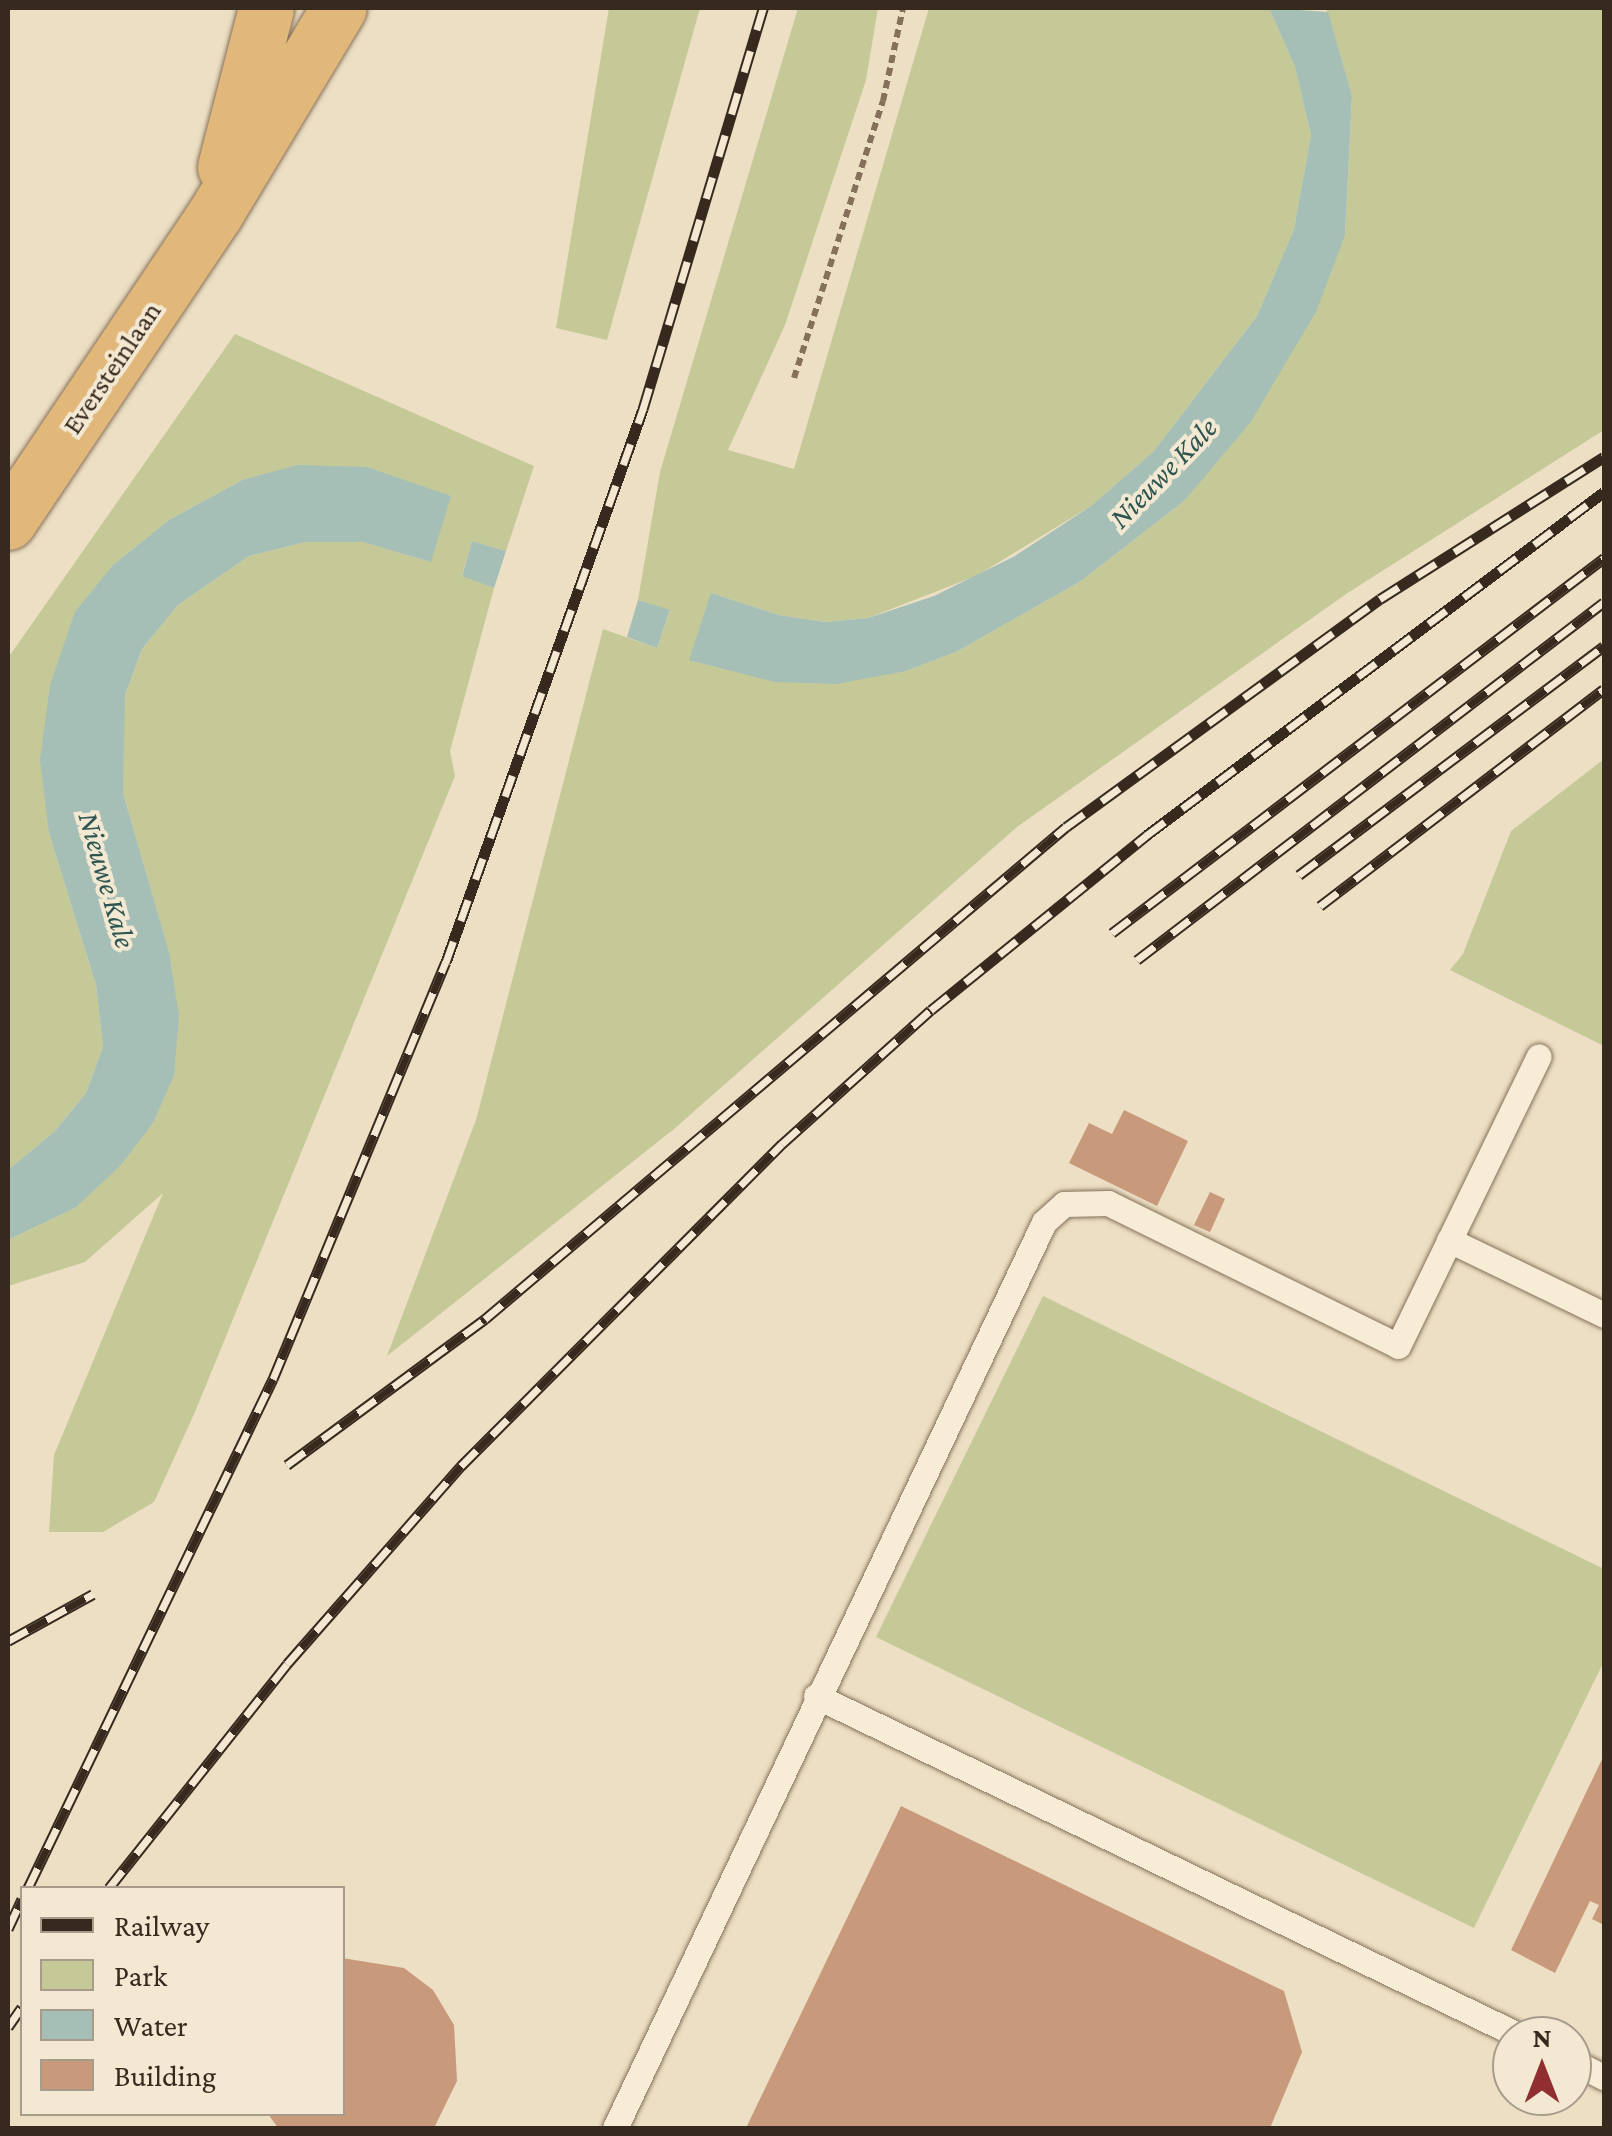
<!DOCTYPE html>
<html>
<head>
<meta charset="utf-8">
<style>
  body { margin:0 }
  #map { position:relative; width:1612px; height:2136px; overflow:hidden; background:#ecdfc3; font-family:"Crimson Pro",serif }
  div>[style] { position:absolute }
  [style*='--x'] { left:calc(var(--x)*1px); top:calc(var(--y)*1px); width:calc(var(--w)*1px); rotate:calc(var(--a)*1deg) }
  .green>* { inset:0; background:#c5c998 }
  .water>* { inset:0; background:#a5bfb7 }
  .building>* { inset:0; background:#c8997b }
  .path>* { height:6px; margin-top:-3px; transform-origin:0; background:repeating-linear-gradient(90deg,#85705b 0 8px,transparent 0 13px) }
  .roads { filter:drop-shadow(0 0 2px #85705b) drop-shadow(0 0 2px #85705b) }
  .service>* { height:25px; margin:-12.5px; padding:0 12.5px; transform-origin:12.5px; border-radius:12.5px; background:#f7ecd6 }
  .trunk>* { height:55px; margin:-27.5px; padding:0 27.5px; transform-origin:27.5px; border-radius:27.5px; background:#e2b77a }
  .rail>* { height:11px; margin-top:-5.5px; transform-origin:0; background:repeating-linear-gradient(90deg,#f3e9d3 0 22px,#36291e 0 44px); box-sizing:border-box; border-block:2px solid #36291e }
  span { translate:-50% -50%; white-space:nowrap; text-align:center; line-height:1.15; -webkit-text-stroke:8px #f3e9d3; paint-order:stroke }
  .street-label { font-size:28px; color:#36291e }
  .water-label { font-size:30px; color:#2e5551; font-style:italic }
  .frame { position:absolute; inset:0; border:10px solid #36291e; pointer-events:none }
  .legend { position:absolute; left:20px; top:1886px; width:325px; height:230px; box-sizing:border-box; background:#f3e9d3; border:2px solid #a79c8b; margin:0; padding:12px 18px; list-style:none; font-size:30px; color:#36291e }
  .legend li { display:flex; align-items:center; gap:20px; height:50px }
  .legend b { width:50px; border:2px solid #a79c8b }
  .north { position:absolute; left:1492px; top:2016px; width:100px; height:100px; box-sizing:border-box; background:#f3e9d3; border:2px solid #a79c8b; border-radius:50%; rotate:0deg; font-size:28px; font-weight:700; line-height:40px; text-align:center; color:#36291e }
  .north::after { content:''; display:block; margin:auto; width:35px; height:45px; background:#912e32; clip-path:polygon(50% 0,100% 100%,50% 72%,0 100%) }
</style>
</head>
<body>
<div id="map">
  <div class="green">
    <div style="clip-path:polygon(609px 8px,700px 8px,607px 340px,556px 328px)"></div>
    <div style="clip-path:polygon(798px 8px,878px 8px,866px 80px,785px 325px,728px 450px,794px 469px,929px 8px,1269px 8px,1295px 67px,1311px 135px,1294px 229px,1257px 316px,1154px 451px,1091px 506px,976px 576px,868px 618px,825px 622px,779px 615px,711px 593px,906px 671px,958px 651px,1081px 581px,1184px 501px,1345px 235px,1352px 96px,1326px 8px,1604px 8px,1604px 430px,1346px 594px,1017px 827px,674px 1129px,387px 1356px,476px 1120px,603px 629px,657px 648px,670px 611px,638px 600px,660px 472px)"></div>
    <div style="clip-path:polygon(235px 334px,534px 466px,506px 551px,472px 541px,462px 575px,494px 588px,450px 751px,455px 776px,195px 1412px,154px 1502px,103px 1532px,49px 1532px,54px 1455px,163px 1193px,85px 1262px,8px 1286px,8px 1240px,75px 1208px,153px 1123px,169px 953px,123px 793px,121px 740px,125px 695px,142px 649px,178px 605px,249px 556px,306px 542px,364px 542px,431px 562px,242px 480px,169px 520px,113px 565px,49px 833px,96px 985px,103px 1047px,86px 1093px,54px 1132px,8px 1170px,8px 658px)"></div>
    <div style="clip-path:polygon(1604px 759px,1604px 1046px,1450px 970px,1463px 954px,1511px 831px)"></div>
    <div style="clip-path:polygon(1043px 1296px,1604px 1569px,1604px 1661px,1474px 1928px,876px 1637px)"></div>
  </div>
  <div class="water">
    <div style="clip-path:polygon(1269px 8px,1328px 12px,1352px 96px,1345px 235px,1316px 312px,1250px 423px,1184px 501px,1081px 581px,958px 651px,906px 671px,836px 684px,775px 682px,689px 660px,711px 593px,779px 615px,825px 622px,868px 618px,934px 596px,1015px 556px,1091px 506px,1154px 451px,1257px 316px,1294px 229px,1311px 135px,1295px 67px)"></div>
    <div style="clip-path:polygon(298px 465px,367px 467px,451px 496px,431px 562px,363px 542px,306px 542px,249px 556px,178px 605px,142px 649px,125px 695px,123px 793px,169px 952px,179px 1016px,174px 1075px,153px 1123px,120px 1166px,75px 1208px,8px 1240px,8px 1170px,54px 1132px,86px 1093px,103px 1047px,96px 985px,49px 833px,40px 760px,50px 685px,75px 612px,113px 565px,169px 520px,242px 480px)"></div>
    <div style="clip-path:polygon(472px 541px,506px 551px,494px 588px,462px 576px)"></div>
    <div style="clip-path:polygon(638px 600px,670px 610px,657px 648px,627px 637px)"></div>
  </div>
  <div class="building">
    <div style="clip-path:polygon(1124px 1110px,1188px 1141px,1157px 1206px,1069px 1163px,1089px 1123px,1112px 1134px)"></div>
    <div style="clip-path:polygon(1210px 1192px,1225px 1199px,1210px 1232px,1194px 1225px)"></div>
    <div style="clip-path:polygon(1604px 1755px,1604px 1925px,1592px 1919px,1599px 1905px,1590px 1901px,1555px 1973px,1511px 1950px)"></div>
    <div style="clip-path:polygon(901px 1806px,1284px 1991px,1302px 2052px,1270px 2128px,746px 2128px)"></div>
    <div style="clip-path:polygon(342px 1958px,404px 1968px,433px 1990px,454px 2025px,457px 2081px,434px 2128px,278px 2128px,268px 2114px,342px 2114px)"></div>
  </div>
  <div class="path">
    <div style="--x:794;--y:378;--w:291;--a:-72.2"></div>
    <div style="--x:883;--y:101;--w:95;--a:-77.9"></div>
  </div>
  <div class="roads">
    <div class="service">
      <div style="--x:1449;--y:1240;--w:172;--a:25.8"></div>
      <div style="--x:816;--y:1696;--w:782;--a:25.78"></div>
      <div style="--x:1572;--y:2061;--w:36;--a:27"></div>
      <div style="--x:615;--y:2128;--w:1002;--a:-64.66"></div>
      <div style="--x:1044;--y:1222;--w:27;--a:-42"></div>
      <div style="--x:1064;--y:1204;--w:44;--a:-1.3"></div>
      <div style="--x:1108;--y:1203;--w:323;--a:26.2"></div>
      <div style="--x:1398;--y:1346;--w:322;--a:-64.1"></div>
    </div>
    <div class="trunk">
      <div style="--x:225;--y:167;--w:164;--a:-75.5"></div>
      <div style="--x:8;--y:522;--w:371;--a:-56.1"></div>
      <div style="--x:215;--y:214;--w:240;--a:-59"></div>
    </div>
  </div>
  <div class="rail">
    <div style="--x:1299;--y:875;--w:381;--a:-36.9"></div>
    <div style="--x:1320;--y:906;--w:357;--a:-37.4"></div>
    <div style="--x:1112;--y:933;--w:619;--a:-37.31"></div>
    <div style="--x:1137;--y:960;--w:588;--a:-37.47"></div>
    <div style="--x:287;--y:1465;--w:246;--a:-36.4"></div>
    <div style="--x:485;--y:1319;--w:761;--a:-40.26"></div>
    <div style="--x:1066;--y:827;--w:388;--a:-36"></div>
    <div style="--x:1380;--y:599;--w:265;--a:-32.4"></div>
    <div style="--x:8;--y:1641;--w:97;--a:-28.9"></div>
    <div style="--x:28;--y:1888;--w:565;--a:-64.3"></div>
    <div style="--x:273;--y:1379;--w:451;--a:-67.5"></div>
    <div style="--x:446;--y:962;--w:587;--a:-70.39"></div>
    <div style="--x:643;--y:409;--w:419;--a:-73.3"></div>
    <div style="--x:109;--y:1888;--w:286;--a:-51.5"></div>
    <div style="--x:287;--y:1664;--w:264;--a:-48.7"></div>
    <div style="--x:461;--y:1466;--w:455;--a:-45.1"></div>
    <div style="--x:782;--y:1144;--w:200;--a:-42"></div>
    <div style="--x:931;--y:1010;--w:278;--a:-39"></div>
    <div style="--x:1147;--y:835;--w:571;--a:-36.89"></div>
    <div style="--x:8;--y:1929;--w:33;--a:-65"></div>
    <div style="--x:8;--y:2027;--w:24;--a:-55"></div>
  </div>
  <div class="street-label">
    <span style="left:112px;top:368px;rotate:-56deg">Eversteinlaan</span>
  </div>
  <div class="water-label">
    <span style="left:1163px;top:473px;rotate:-46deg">Nieuwe Kale</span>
    <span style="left:107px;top:880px;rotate:74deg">Nieuwe Kale</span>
  </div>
  <div class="frame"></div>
  <ul class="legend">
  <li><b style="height:12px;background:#36291e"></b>Railway</li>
  <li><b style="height:28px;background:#c5c998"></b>Park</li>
  <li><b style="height:28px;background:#a5bfb7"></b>Water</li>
  <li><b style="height:28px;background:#c8997b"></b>Building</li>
  </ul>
  <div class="north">N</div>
</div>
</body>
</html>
